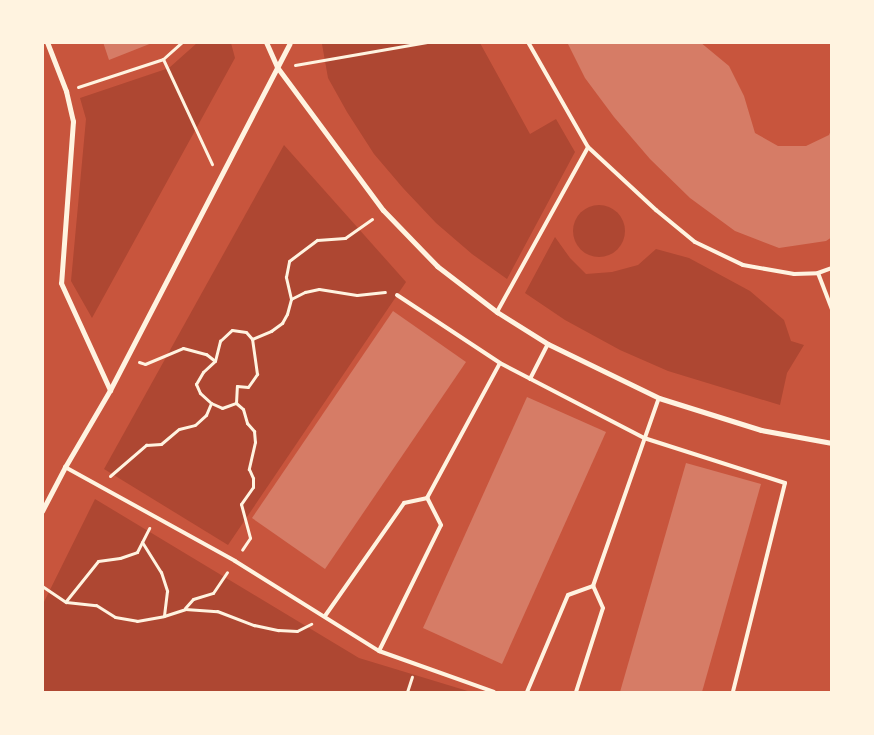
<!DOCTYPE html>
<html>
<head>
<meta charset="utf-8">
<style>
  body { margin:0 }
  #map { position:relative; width:874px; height:735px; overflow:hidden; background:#c8553d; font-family:"PT Sans Narrow",sans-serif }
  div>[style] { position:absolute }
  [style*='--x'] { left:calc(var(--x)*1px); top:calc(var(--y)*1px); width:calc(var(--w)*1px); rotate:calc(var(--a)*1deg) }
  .green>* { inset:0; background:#ae4732 }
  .round { border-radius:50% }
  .building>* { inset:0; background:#d67c66 }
  .path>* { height:3px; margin:-1.5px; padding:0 1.5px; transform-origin:1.5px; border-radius:1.5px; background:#fff3e0 }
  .service>* { height:4px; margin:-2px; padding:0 2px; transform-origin:2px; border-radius:2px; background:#fff3e0 }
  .minor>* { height:5px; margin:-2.5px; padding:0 2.5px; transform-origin:2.5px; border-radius:2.5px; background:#fff3e0 }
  span { translate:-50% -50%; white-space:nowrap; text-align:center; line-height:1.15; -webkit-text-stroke:4px #fff3e0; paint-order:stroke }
  .frame { position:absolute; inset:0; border:44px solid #fff3e0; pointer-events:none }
</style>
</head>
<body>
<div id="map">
  <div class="green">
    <div style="clip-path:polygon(332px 42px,480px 43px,530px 134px,556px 119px,575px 152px,507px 279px,472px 254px,436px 223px,403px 188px,374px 154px,347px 112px,328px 78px,322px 44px)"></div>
    <div style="clip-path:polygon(197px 43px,231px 43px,235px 58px,92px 318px,71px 281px,86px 119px,80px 98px,169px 68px)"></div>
    <div style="clip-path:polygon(284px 145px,406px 282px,228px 545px,104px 469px)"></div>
    <div class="round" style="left:573px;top:205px;width:52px;height:52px"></div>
    <div style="clip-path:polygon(555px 237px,570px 258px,586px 274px,612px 272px,638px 265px,656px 249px,689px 258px,750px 291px,784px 320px,791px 341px,804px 345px,787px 373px,780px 405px,668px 371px,620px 350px,565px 320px,525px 293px)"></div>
    <div style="clip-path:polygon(95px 499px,359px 658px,471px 692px,43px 692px,42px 606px)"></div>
  </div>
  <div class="building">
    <div style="clip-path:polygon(103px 42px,152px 42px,152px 43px,109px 60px)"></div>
    <div style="clip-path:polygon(567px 42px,700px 42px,729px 66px,744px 96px,755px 133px,778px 146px,806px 146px,829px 135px,832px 128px,832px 237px,826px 241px,779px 248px,735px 231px,690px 198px,650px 159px,614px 117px,585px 78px)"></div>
    <div style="clip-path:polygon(393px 311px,466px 362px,325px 569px,252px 518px)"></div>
    <div style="clip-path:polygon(527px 397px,606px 432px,502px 664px,423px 628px)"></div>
    <div style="clip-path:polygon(686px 463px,761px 484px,702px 692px,620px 692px)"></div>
  </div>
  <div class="path">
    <div style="--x:163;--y:59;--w:116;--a:65"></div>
    <div style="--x:295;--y:65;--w:134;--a:-9.9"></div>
    <div style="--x:78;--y:87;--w:89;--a:-18.2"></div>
    <div style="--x:163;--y:59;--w:25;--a:-42"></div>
    <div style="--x:291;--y:299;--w:23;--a:-103"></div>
    <div style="--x:286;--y:277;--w:16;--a:-79"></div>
    <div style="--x:289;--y:261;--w:35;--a:-37"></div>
    <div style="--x:317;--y:240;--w:28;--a:-4"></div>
    <div style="--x:345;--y:238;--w:33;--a:-35"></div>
    <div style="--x:139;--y:362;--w:6;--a:18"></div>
    <div style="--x:145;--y:364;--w:41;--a:-22.8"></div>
    <div style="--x:183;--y:348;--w:24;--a:15"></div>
    <div style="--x:206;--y:354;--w:11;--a:38"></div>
    <div style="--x:215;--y:361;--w:21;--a:-76"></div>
    <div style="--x:220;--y:341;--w:16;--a:-43"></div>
    <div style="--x:232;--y:330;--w:14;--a:8"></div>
    <div style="--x:246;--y:332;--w:9;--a:49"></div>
    <div style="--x:211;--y:403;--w:15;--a:-138"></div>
    <div style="--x:200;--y:393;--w:10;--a:-114"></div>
    <div style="--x:196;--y:384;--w:14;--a:-60"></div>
    <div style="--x:203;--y:372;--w:16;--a:-43"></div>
    <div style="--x:236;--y:403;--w:9;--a:41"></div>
    <div style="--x:243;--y:409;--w:15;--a:74"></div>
    <div style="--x:247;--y:423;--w:11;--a:49"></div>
    <div style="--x:254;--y:431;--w:11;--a:85"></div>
    <div style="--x:255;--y:442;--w:28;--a:103"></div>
    <div style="--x:249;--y:469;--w:10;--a:66"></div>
    <div style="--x:253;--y:478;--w:9;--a:90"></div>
    <div style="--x:253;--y:487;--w:21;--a:125"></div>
    <div style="--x:241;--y:504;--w:35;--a:75"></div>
    <div style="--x:250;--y:538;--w:14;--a:124"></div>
    <div style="--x:110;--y:476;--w:48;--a:-40.7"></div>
    <div style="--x:146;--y:445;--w:15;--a:-4"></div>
    <div style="--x:161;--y:444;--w:23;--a:-40"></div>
    <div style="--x:179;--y:429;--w:16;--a:-14"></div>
    <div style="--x:195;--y:425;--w:15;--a:-42"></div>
    <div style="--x:206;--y:415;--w:13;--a:-67"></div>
    <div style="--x:211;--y:403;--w:12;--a:24"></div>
    <div style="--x:222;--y:408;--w:15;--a:-20"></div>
    <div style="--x:236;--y:403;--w:17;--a:-87"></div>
    <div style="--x:237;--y:386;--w:11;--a:5"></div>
    <div style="--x:248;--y:387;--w:16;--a:-55"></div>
    <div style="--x:257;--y:374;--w:35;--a:-98"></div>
    <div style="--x:252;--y:339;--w:21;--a:-23"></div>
    <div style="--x:271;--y:331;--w:14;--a:-36"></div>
    <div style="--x:282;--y:323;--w:10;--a:-61"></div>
    <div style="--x:287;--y:314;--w:16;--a:-75"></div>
    <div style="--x:291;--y:299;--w:16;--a:-27"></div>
    <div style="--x:305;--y:292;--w:14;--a:-12"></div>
    <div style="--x:319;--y:289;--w:38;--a:9"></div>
    <div style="--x:357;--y:295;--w:28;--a:-6"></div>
    <div style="--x:142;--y:542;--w:36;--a:58"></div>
    <div style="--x:161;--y:572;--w:20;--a:72"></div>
    <div style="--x:167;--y:591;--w:25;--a:97"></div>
    <div style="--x:42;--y:586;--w:29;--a:34"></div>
    <div style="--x:66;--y:602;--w:30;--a:6"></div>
    <div style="--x:96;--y:605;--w:22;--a:32"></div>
    <div style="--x:115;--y:617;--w:22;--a:10"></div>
    <div style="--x:137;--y:621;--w:27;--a:-10"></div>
    <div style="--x:164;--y:616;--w:22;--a:-18"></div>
    <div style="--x:185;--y:609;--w:32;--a:4"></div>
    <div style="--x:217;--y:611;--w:40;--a:21"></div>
    <div style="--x:254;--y:625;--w:25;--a:12"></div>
    <div style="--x:278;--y:630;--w:19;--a:3"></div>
    <div style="--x:297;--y:631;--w:16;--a:-27"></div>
    <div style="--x:66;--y:601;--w:51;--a:-51.3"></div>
    <div style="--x:98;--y:561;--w:22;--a:-8"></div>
    <div style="--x:120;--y:558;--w:18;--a:-19"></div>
    <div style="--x:137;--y:552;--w:27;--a:-63"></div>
    <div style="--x:185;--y:608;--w:12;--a:-48"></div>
    <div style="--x:193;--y:599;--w:21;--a:-17"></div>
    <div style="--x:213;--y:593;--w:25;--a:-56"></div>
    <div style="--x:407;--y:692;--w:16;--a:-72"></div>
  </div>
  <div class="service">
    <div style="--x:528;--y:42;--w:121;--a:60.3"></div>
    <div style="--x:588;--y:147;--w:93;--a:42.8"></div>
    <div style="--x:656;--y:210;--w:50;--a:39.4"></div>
    <div style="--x:695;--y:242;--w:53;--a:25.6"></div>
    <div style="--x:743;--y:265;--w:52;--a:10"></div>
    <div style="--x:794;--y:274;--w:24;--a:-2"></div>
    <div style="--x:818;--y:273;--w:15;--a:-20"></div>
    <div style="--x:818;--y:273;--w:40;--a:69"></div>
    <div style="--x:397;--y:295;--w:123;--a:33.4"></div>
    <div style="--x:500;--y:363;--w:162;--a:27.5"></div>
    <div style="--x:644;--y:438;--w:148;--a:17.7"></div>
    <div style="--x:785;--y:483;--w:215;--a:104"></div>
    <div style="--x:497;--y:312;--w:188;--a:-61.1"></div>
    <div style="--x:530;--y:379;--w:39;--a:-63"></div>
    <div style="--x:65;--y:467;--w:194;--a:28.9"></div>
    <div style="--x:235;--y:561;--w:170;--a:32"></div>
    <div style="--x:379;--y:651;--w:122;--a:19.6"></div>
    <div style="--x:325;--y:616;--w:138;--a:-55"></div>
    <div style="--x:404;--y:503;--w:24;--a:-12"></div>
    <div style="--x:427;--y:498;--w:153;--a:-61.6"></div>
    <div style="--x:379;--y:651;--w:140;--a:-63.8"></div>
    <div style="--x:441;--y:525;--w:30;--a:-117"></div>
    <div style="--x:527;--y:692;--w:105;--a:-67.1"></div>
    <div style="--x:568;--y:595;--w:27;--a:-20"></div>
    <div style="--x:576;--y:692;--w:88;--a:-72.2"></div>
    <div style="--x:603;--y:608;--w:24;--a:-114"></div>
    <div style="--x:593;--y:586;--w:199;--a:-70.7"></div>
  </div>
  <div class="minor">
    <div style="--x:47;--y:42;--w:53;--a:68.8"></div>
    <div style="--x:66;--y:91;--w:31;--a:77"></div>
    <div style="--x:73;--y:121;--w:162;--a:94.2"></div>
    <div style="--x:61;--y:283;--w:118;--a:65.4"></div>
    <div style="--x:266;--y:42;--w:27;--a:66"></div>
    <div style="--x:277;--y:67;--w:178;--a:53.5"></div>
    <div style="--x:383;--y:210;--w:78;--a:46"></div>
    <div style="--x:437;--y:266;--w:76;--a:37.5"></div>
    <div style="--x:497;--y:312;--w:60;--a:32.1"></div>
    <div style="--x:548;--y:344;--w:123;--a:25.9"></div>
    <div style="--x:659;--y:398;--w:107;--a:17.4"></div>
    <div style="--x:761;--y:430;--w:72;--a:10.4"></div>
    <div style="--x:42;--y:511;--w:50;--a:-62.4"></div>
    <div style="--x:65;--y:467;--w:89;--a:-59.7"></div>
    <div style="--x:110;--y:390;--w:390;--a:-62.6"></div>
  </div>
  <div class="frame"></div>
</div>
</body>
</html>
